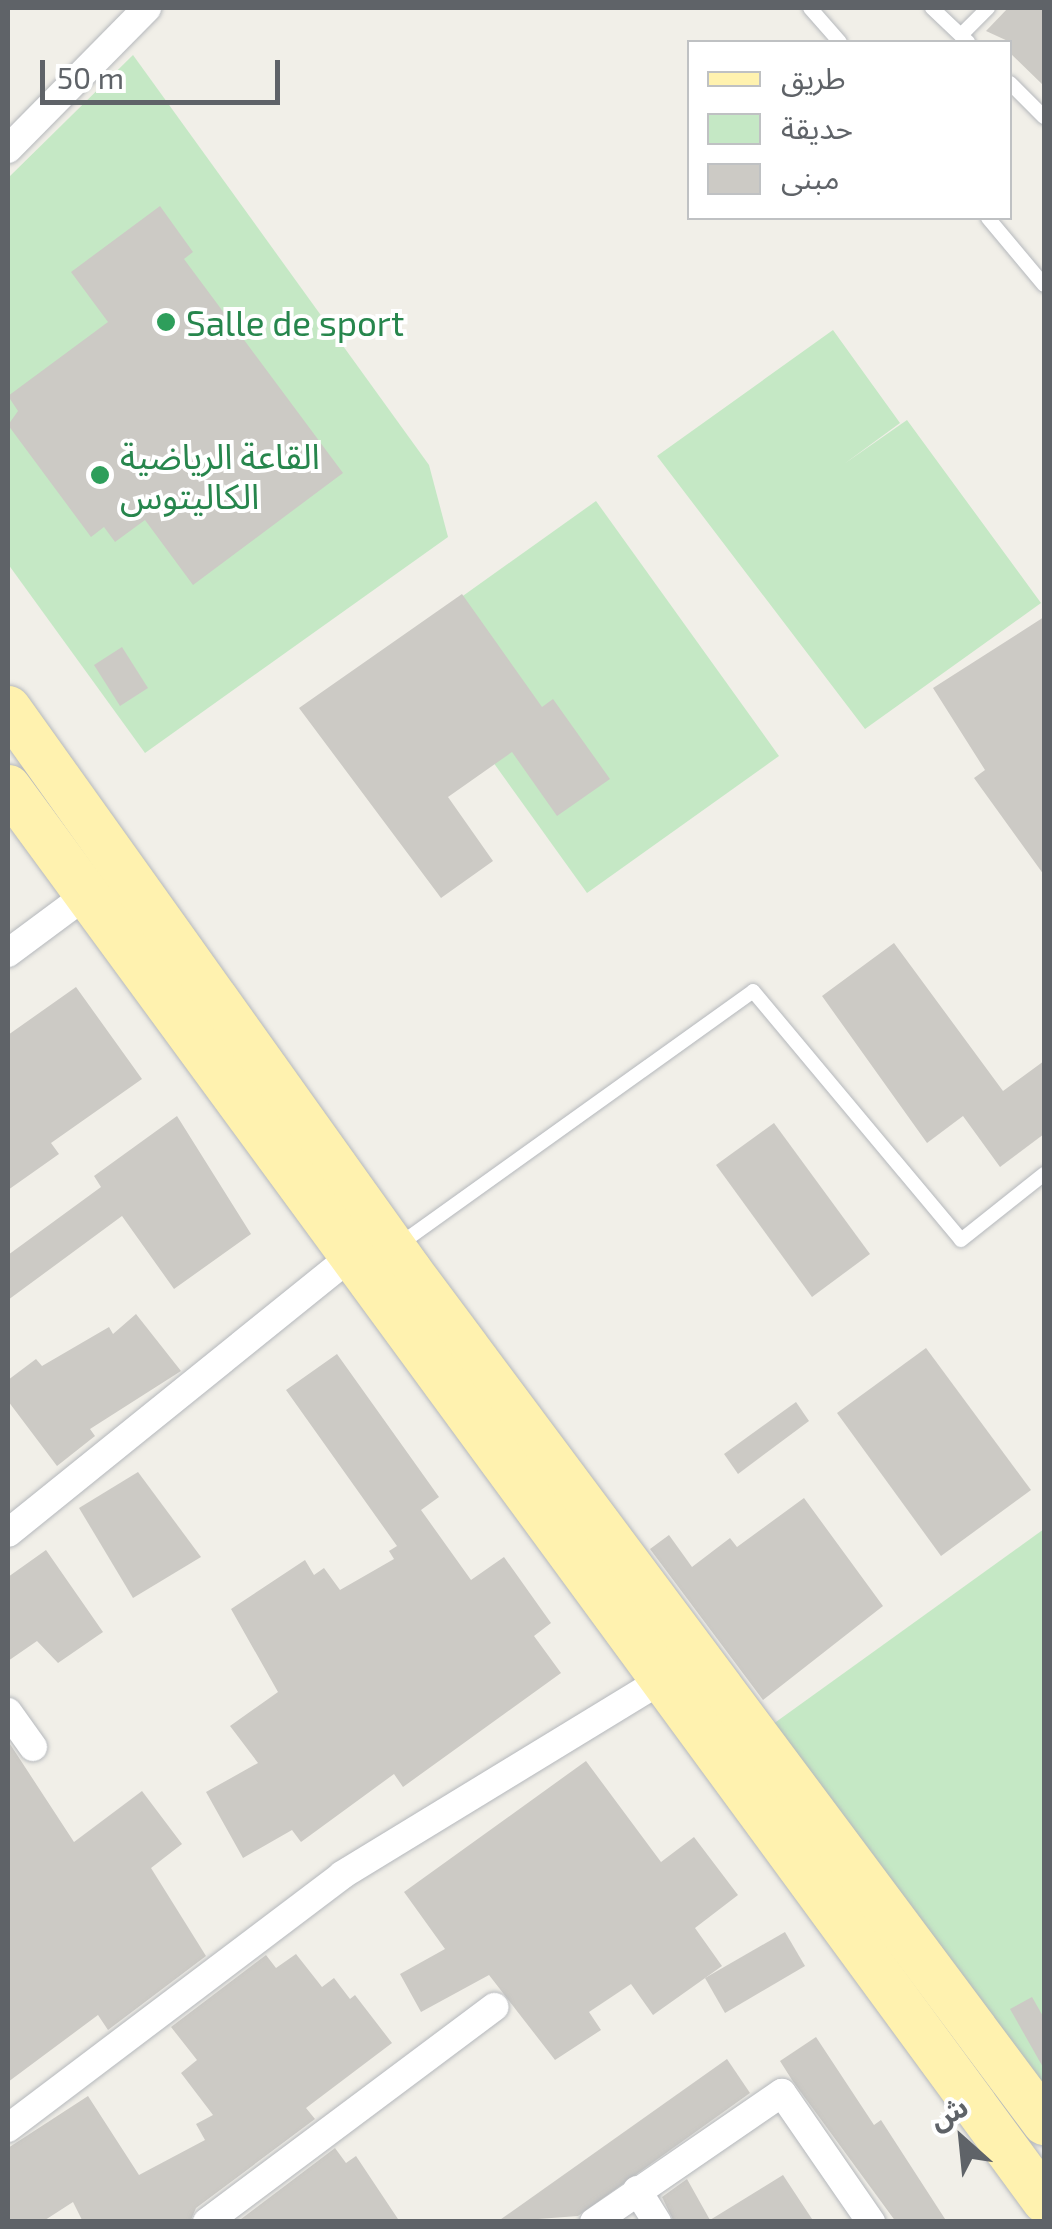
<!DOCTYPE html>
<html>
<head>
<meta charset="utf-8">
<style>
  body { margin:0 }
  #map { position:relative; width:1052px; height:2229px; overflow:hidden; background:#f1efe8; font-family:"Exo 2","Noto Sans Arabic",sans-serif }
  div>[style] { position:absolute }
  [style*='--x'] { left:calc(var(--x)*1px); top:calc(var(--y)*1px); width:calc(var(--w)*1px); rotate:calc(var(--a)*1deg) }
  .green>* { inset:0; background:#c5e8c5 }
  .building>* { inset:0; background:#cccac5 }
  .roads { filter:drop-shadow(0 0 2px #b5b8bc) drop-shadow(0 0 2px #b5b8bc) }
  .service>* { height:14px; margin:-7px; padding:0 7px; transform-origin:7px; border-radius:7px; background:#fff }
  .minor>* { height:28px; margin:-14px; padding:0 14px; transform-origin:14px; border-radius:14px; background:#fff }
  .primary>* { height:45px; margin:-22.5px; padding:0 22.5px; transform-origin:22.5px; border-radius:22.5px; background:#fff2af }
  .dots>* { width:28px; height:28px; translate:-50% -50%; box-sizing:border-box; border:5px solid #fff; border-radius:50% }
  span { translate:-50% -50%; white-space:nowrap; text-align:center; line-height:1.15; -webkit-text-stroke:8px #fff; paint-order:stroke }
  .leisure-label { font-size:35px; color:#27864d }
  .left { translate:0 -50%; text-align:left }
  .frame { position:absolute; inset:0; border:10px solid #5f6368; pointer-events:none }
  .legend { position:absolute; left:687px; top:40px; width:325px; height:180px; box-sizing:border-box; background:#fff; border:2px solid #bfc1c3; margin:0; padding:12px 18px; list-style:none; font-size:30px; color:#5f6368 }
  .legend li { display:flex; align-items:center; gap:20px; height:50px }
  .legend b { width:50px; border:2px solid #bfc1c3 }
  .north { position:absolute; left:912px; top:2089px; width:100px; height:100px; -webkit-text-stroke:8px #fff; paint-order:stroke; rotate:333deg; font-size:28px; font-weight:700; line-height:40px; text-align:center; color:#5f6368 }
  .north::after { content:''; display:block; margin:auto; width:35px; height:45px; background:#5f6368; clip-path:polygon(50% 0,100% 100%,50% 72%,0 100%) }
  .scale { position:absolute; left:40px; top:60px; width:240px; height:45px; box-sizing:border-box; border:5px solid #5f6368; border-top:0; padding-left:12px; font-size:30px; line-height:35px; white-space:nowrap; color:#5f6368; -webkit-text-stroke:8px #fff; paint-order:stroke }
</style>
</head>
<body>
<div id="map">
  <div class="green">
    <div style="clip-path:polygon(133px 55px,429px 465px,448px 537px,145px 753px,8px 564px,8px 178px)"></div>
    <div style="clip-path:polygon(833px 330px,900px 423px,844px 464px,907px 420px,1041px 603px,865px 729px,657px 456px)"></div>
    <div style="clip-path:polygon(596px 501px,779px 756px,587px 893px,404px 638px)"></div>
    <div style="clip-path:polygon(1044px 1529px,1044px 2092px,758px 1735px)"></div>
  </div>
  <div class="building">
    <div style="clip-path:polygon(1008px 8px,1044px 8px,1044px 86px,1010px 53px,1010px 42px,986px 31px)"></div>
    <div style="clip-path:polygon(160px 206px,193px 252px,184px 259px,343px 473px,193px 585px,145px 520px,115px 542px,104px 527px,91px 537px,8px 425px,18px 411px,8px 396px,108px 322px,71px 272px)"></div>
    <div style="clip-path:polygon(462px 594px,542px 707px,553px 699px,610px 779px,557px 816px,512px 752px,448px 797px,493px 861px,441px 898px,299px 708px)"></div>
    <div style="clip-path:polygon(1044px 617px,1044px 875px,974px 778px,985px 770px,933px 688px)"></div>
    <div style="clip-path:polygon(122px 647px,148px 688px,120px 706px,94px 665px)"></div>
    <div style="clip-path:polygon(894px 943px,1003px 1091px,1044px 1061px,1044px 1134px,1000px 1167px,963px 1116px,927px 1143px,822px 996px)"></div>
    <div style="clip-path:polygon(76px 987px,142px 1079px,51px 1143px,59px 1154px,8px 1190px,8px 1035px)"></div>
    <div style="clip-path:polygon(177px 1116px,251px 1234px,174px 1289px,122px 1216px,8px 1300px,8px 1255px,101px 1187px,94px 1176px)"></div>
    <div style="clip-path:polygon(774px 1123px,870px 1254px,812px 1297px,716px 1165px)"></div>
    <div style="clip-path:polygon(136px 1314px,181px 1371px,90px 1429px,95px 1436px,57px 1466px,8px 1401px,8px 1380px,36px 1359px,42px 1366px,109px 1327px,113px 1334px)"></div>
    <div style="clip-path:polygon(926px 1348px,1031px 1490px,941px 1556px,837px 1413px)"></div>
    <div style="clip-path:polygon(337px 1354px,439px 1497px,421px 1510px,471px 1580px,504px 1557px,551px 1623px,534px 1636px,561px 1673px,403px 1787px,394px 1774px,301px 1842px,292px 1830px,243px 1858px,206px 1792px,258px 1763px,230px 1726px,278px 1692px,231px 1609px,305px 1560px,314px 1575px,324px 1568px,340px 1590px,394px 1559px,389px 1551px,397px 1546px,286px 1390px)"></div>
    <div style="clip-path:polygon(796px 1402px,809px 1421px,738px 1474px,724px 1454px)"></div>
    <div style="clip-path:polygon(138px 1472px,201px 1557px,133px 1598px,79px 1508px)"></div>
    <div style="clip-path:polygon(804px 1498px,883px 1606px,763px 1700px,650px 1549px,669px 1535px,692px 1567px,730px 1538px,737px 1547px)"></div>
    <div style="clip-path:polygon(46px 1550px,103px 1632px,58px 1663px,37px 1641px,8px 1661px,8px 1577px)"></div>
    <div style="clip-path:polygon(8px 1741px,74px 1842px,142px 1791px,182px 1844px,151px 1868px,206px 1956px,108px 2030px,98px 2015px,8px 2082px)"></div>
    <div style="clip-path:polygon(586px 1761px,661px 1862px,694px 1837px,738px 1895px,695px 1928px,722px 1966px,653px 2015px,631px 1984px,589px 2012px,601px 2030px,555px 2060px,489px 1975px,421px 2012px,400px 1974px,445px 1949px,404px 1892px)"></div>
    <div style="clip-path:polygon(785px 1932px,805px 1966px,725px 2013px,705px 1978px)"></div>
    <div style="clip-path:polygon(296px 1954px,322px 1987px,334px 1978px,350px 1999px,355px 1995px,392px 2043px,306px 2108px,315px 2119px,196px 2208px,190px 2222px,83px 2222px,73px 2202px,42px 2222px,8px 2222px,8px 2148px,88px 2096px,139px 2175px,205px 2140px,196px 2124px,213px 2115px,181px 2073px,197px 2060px,171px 2027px,266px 1955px,276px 1968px)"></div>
    <div style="clip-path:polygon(1032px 1997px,1044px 2018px,1044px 2069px,1010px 2009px)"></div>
    <div style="clip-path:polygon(816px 2037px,874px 2125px,881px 2120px,947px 2222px,896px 2222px,792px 2080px,780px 2061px)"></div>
    <div style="clip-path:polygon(727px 2059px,750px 2093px,578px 2216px,497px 2222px)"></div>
    <div style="clip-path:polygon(335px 2148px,346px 2163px,356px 2156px,400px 2222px,237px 2222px)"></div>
    <div style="clip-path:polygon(783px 2175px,814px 2222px,674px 2222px,662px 2197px,687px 2179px,710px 2220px)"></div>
  </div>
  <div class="roads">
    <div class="service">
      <div style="--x:810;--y:8;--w:45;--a:48.6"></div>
      <div style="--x:932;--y:8;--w:50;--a:43.4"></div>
      <div style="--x:961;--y:35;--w:38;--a:-45"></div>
      <div style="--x:1010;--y:83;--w:48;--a:45"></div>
      <div style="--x:988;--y:218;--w:87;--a:50.1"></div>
      <div style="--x:400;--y:1244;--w:434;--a:-35.6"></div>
      <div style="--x:753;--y:991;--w:324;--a:50.1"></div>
      <div style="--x:961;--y:1240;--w:106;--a:-38.5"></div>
    </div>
    <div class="minor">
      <div style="--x:8;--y:149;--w:198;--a:-45.4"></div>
      <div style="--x:8;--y:953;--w:97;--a:-36.6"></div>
      <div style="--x:8;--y:1533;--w:439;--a:-38.9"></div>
      <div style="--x:8;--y:1712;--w:43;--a:54.5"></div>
      <div style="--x:8;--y:2128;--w:419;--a:-37.1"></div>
      <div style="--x:342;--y:1875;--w:375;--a:-31.4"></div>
      <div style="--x:637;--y:2190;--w:38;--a:58"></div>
      <div style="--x:207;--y:2222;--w:359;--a:-36.8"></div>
      <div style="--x:594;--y:2222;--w:228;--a:-34.5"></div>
      <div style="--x:782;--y:2093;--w:157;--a:55.4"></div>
    </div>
    <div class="primary">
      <div style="--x:8;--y:708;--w:690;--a:54.49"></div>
      <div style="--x:409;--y:1270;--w:1063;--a:53.3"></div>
      <div style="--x:8;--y:787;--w:1752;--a:53.75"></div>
    </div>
  </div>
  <div class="dots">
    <div style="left:166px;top:322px;background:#2e9e5b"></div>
    <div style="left:100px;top:475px;background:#2e9e5b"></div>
  </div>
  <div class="leisure-label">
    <span class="left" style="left:186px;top:322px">Salle de sport</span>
    <span class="left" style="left:120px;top:475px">القاعة الرياضية<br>الكاليتوس</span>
  </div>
  <div class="frame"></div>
  <ul class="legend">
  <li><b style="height:12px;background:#fff2af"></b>طريق</li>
  <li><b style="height:28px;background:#c5e8c5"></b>حديقة</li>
  <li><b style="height:28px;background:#cccac5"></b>مبنى</li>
  </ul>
  <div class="north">ش</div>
  <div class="scale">50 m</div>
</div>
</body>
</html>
